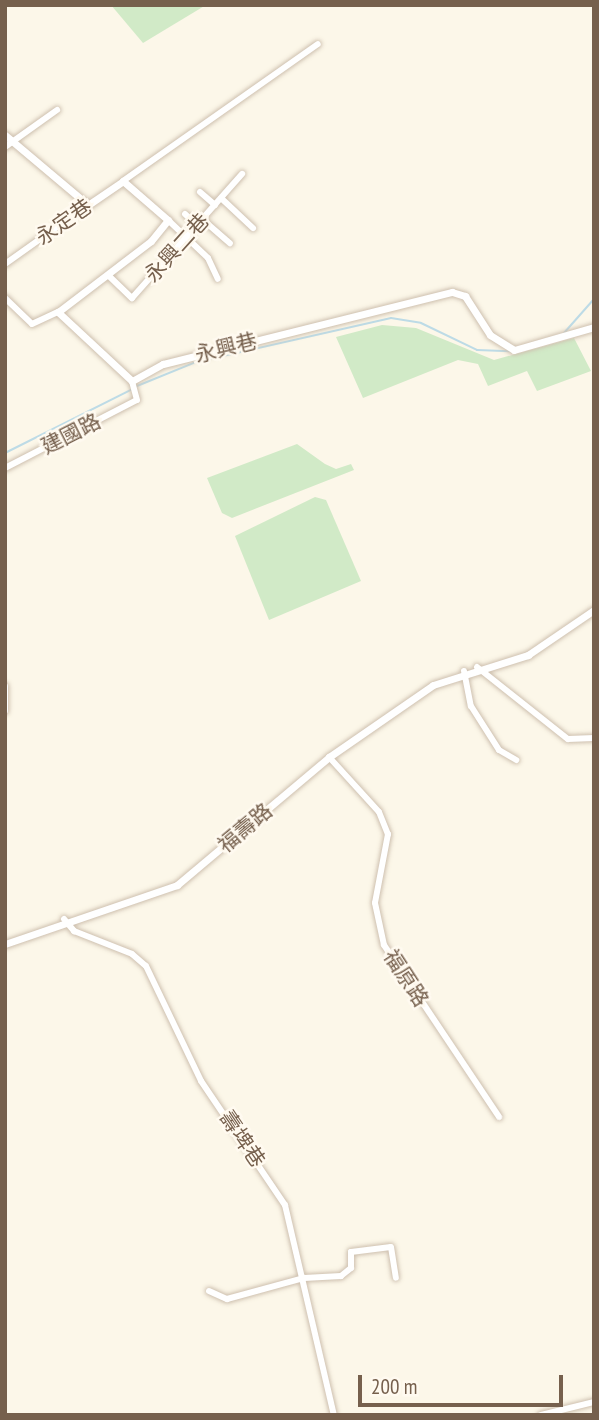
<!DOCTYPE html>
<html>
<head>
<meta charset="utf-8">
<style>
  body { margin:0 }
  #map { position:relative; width:599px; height:1420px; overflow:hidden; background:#fcf7e9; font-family:"PT Sans Narrow","Noto Sans TC",sans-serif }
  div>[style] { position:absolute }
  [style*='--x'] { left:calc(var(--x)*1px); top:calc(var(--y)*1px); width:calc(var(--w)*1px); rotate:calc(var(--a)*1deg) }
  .green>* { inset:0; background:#d1eac7 }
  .stream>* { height:2px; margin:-1px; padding:0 1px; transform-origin:1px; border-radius:1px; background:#bddbe6 }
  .roads { filter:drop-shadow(0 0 2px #cec0af) drop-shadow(0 0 2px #cec0af) }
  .minor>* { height:6px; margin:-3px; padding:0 3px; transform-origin:3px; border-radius:3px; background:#fff }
  .tertiary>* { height:7px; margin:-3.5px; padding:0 3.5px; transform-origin:3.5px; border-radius:3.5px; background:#fff }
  span { translate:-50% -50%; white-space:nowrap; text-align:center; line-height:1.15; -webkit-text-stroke:5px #fffaf0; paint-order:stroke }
  .street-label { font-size:21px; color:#76604d }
  .frame { position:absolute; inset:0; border:7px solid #76604d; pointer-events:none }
  .scale { position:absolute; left:358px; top:1375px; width:205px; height:32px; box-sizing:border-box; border:4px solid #76604d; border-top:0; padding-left:9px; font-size:21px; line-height:24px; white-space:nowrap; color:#76604d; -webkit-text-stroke:5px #fffaf0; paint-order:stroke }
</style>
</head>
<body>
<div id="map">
  <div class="green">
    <div style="clip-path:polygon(111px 5px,206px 5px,143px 43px)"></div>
    <div style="clip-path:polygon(382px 325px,416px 328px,494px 360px,574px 338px,591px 371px,537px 391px,527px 371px,488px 386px,478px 364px,458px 360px,363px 398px,336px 337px)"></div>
    <div style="clip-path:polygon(297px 444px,325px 464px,336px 469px,351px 464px,354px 470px,232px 518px,222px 513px,207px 478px)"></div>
    <div style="clip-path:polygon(315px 497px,326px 500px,361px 581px,269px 620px,235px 536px)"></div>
  </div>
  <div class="stream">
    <div style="--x:564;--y:333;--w:45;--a:-48.6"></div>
    <div style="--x:137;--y:386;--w:64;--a:-22.1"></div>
    <div style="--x:196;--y:362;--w:200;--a:-12.7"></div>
    <div style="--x:391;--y:318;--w:30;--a:9"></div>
    <div style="--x:421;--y:323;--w:62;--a:25.7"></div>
    <div style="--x:477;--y:350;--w:33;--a:2"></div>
    <div style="--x:5;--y:453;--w:143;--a:-26.6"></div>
  </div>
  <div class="roads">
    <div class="minor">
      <div style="--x:5;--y:147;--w:64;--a:-35.4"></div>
      <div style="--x:123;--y:181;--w:238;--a:-35.1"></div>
      <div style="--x:200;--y:192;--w:20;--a:41"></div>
      <div style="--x:221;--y:198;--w:44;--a:43.2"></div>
      <div style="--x:185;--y:214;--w:16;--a:43"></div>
      <div style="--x:202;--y:219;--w:37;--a:41"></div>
      <div style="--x:168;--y:220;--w:55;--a:43.5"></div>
      <div style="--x:208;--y:258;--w:23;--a:65"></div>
      <div style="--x:5;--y:264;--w:102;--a:-35.4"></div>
      <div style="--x:109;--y:276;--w:32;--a:44"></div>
      <div style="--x:132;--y:298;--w:166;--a:-48.4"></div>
      <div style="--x:5;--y:298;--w:37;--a:44"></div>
      <div style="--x:32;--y:324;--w:29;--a:-25"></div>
      <div style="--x:5;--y:468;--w:148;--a:-27.3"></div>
      <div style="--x:137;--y:400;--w:20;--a:-105"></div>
      <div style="--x:477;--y:667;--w:116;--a:38.4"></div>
      <div style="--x:568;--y:739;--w:26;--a:-2"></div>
      <div style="--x:464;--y:671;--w:36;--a:79"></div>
      <div style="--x:471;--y:706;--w:52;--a:57.5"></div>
      <div style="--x:499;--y:750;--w:20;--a:30"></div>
      <div style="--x:5;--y:686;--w:25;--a:90"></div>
      <div style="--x:329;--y:757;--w:74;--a:47.7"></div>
      <div style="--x:379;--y:812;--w:24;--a:68"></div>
      <div style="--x:388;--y:834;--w:70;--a:100.7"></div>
      <div style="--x:375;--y:903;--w:43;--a:77.9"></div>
      <div style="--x:384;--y:945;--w:207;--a:56.2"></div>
      <div style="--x:64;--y:919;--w:16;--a:50"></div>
      <div style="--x:74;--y:931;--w:62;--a:21.6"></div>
      <div style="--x:132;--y:954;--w:18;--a:41"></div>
      <div style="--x:146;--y:966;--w:127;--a:64.4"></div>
      <div style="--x:201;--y:1081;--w:150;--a:55.9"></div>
      <div style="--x:285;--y:1205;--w:216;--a:76.9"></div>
      <div style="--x:209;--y:1291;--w:20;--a:24"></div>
      <div style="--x:227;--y:1299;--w:80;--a:-15.3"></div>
      <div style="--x:304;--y:1278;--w:37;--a:-3"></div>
      <div style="--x:341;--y:1276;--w:13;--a:-39"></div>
      <div style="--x:351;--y:1268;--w:16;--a:-90"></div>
      <div style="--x:351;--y:1252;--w:40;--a:-7.1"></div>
      <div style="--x:391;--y:1247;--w:31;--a:81"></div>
      <div style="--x:541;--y:1415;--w:55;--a:-13.8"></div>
    </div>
    <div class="tertiary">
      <div style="--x:5;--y:135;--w:109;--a:40.1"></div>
      <div style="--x:88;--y:205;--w:42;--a:-34.4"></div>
      <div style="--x:123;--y:181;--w:60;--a:40.9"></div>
      <div style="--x:168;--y:220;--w:27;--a:129"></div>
      <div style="--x:151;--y:241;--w:117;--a:142.6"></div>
      <div style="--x:58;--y:312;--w:101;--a:43"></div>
      <div style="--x:132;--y:381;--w:35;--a:-29"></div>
      <div style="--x:163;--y:364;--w:298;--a:-14"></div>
      <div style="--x:452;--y:292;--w:14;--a:17"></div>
      <div style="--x:465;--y:296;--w:46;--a:57.3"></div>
      <div style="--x:490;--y:335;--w:28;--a:32"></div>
      <div style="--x:514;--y:350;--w:83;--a:-16"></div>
      <div style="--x:5;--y:944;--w:182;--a:-18.9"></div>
      <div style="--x:177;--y:885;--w:199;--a:-40.1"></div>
      <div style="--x:329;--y:757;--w:126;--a:-34.7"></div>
      <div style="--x:433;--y:685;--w:100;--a:-17.5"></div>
      <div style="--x:528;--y:655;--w:80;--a:-34.3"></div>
    </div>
  </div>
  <div class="street-label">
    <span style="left:64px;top:222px;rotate:-35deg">永定巷</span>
    <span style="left:177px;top:248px;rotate:-48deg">永興二巷</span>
    <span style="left:226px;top:348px;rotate:-14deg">永興巷</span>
    <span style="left:71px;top:434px;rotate:-27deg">建國路</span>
    <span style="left:245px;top:828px;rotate:-40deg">福壽路</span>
    <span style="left:406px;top:978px;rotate:57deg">福原路</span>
    <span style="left:242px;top:1139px;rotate:56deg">壽埤巷</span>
  </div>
  <div class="frame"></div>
  <div class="scale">200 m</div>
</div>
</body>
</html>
